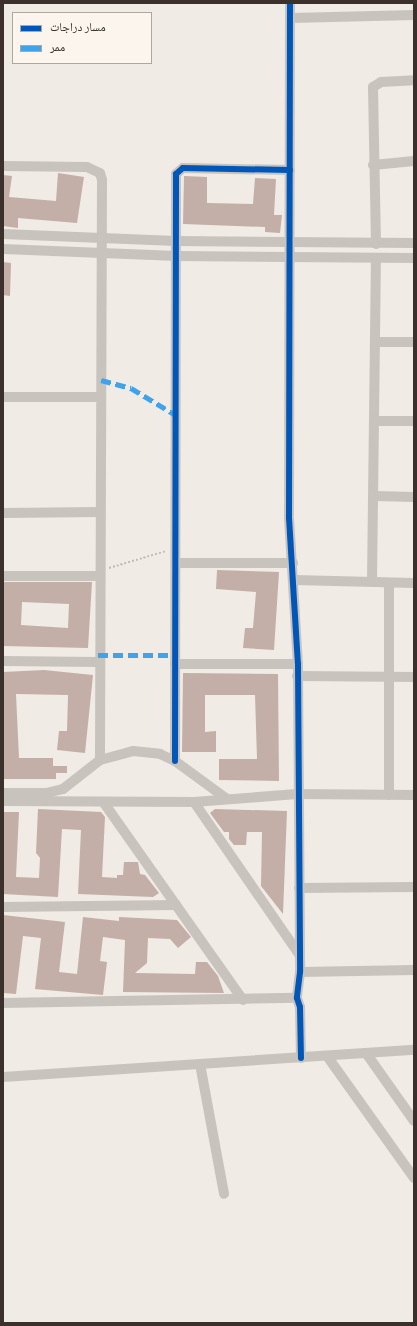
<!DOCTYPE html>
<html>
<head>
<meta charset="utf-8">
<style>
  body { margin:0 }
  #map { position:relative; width:417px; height:1326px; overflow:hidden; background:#f0ebe5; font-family:Commissioner,"Noto Naskh Arabic",sans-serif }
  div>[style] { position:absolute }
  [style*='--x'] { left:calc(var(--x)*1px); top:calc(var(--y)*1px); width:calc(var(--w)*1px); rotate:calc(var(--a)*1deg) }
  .building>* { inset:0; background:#c3afa7 }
  .path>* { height:2px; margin-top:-1px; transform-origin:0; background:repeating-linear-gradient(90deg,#c2bbb6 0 2px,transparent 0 4px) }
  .minor>* { height:10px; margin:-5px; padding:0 5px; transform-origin:5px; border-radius:5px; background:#c9c3be }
  .quiet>* { height:5px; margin-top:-2.5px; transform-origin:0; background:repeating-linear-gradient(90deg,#3fa3eb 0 10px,transparent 0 15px) }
  .cycleway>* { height:6px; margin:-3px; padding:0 3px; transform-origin:3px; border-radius:3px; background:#0057b8 }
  span { translate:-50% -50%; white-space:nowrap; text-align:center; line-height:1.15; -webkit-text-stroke:3.5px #fbf5ee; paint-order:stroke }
  .frame { position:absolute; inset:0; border:4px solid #3b302b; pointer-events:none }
  .legend { position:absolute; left:12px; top:12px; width:140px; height:52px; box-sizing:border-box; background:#fbf5ee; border:1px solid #aea6a0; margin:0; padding:5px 7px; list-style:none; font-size:12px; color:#3b302b }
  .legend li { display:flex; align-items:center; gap:8px; height:20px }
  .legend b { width:20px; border:1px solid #aea6a0 }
</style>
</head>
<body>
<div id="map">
  <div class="building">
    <div style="clip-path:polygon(58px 173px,84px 177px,77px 223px,18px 218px,18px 228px,3px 226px,3px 175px,12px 176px,9px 197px,56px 201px)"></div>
    <div style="clip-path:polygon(184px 176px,207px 177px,207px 203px,253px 204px,255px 178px,276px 179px,274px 215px,282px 215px,280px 233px,265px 232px,265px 227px,183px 224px)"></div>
    <div style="clip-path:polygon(3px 262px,11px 263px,10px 296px,3px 295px)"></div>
    <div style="clip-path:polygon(217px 570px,279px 572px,274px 650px,243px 648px,245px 628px,253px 628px,256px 592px,216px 589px)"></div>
    <div style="clip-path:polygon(evenodd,3px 582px,92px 582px,88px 648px,3px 646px,3px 582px,22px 602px,69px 604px,68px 628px,21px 625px,22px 602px)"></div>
    <div style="clip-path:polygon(44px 670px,93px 675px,85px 753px,57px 750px,59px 731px,67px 731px,68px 695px,16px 694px,19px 758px,53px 758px,53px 766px,67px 766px,67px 773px,56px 773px,56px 779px,3px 779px,3px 672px)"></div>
    <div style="clip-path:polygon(183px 673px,278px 674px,279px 781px,219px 780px,219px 759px,257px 759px,255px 695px,205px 695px,205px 732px,216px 731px,216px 752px,182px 752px)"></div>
    <div style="clip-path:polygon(38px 809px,101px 812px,105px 817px,102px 877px,117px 878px,117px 875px,123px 875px,124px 862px,138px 862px,140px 874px,145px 875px,159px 893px,153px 897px,78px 894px,81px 830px,62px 829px,58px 897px,3px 894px,3px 812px,19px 812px,16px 877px,39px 878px,40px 858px,36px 853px)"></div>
    <div style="clip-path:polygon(215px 809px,287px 811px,283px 914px,261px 886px,262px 832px,247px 832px,246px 845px,234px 845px,229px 839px,229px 832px,224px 832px,210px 813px)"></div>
    <div style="clip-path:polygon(3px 915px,65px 922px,59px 972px,77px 974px,83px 917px,119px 921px,119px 917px,177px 920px,191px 937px,178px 948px,170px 939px,148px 938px,147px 963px,135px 973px,195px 974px,196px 962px,207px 962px,218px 976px,224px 993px,123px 992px,125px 940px,103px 937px,100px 961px,107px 962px,103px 995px,35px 989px,41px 938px,23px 936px,16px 994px,3px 993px)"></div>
  </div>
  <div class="path">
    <div style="--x:109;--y:568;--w:59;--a:-16.6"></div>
  </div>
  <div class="minor">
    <div style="--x:290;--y:3;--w:515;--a:90.11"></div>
    <div style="--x:289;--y:518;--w:146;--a:86.5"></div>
    <div style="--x:298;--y:664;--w:308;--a:89.6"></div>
    <div style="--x:300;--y:972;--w:26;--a:97"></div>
    <div style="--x:297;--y:998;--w:9;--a:72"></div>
    <div style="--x:300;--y:1007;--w:51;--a:88.9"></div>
    <div style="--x:291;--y:18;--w:123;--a:-1.4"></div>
    <div style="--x:373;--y:165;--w:41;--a:-5.6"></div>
    <div style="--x:3;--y:166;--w:84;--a:0.7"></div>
    <div style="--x:87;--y:167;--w:14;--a:25"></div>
    <div style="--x:100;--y:173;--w:7;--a:74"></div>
    <div style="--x:102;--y:180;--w:580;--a:90.2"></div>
    <div style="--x:3;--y:234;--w:173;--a:2.3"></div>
    <div style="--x:176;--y:241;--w:238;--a:0.5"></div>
    <div style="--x:376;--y:244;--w:157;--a:-91.1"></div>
    <div style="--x:373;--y:87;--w:9;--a:-32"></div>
    <div style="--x:381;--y:82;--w:33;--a:-3"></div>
    <div style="--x:3;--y:249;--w:174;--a:2.3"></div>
    <div style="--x:177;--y:256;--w:237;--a:0.5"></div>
    <div style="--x:376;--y:342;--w:38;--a:0"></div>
    <div style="--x:3;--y:397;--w:98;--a:0"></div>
    <div style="--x:374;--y:421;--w:40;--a:0"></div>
    <div style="--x:374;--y:496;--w:40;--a:1.4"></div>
    <div style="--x:3;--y:513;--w:96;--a:-0.6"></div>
    <div style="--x:176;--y:563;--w:117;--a:0"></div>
    <div style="--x:3;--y:576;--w:96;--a:0"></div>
    <div style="--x:294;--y:580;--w:120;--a:1.4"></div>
    <div style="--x:372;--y:581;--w:322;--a:-89.3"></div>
    <div style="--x:389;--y:583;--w:212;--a:90"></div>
    <div style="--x:3;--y:661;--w:95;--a:0.6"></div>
    <div style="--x:175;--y:664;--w:123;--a:0"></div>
    <div style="--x:297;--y:676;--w:117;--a:0.5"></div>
    <div style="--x:175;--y:761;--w:587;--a:-89.9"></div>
    <div style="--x:176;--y:174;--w:9;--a:-41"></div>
    <div style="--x:183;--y:168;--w:107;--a:1.1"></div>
    <div style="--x:3;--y:793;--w:43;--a:0"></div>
    <div style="--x:46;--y:793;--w:17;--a:-13"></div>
    <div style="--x:63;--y:789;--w:47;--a:-38.1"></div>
    <div style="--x:100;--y:760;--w:34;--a:-15"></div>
    <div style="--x:133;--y:751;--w:27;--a:6"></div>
    <div style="--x:160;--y:754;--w:17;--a:25"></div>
    <div style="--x:175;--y:761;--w:64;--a:36.2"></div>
    <div style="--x:3;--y:801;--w:191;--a:0.3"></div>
    <div style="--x:194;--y:802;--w:103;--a:-4.4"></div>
    <div style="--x:297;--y:794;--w:117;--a:0.5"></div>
    <div style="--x:194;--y:802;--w:185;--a:55.4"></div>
    <div style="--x:104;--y:803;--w:241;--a:54.8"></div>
    <div style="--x:299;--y:888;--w:115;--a:-0.5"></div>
    <div style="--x:3;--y:907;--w:173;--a:-0.7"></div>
    <div style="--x:300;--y:972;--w:114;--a:-1"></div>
    <div style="--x:3;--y:1003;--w:294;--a:-1"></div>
    <div style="--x:366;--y:1053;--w:83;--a:54.8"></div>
    <div style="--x:327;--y:1056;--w:150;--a:54.5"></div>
    <div style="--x:200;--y:1064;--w:132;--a:79.5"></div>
    <div style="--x:3;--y:1077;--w:412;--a:-3.8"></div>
  </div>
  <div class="quiet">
    <div style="--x:101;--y:380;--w:31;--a:15"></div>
    <div style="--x:131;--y:388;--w:52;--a:31"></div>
    <div style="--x:98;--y:655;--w:77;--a:0"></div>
  </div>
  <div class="cycleway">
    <div style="--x:290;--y:3;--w:515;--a:90.11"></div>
    <div style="--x:289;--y:518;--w:146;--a:86.5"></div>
    <div style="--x:298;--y:664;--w:308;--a:89.6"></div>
    <div style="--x:300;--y:972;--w:26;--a:97"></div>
    <div style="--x:297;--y:998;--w:9;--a:72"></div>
    <div style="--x:300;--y:1007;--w:51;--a:88.9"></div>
    <div style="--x:175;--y:761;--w:587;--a:-89.9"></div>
    <div style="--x:176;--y:174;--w:9;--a:-41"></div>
    <div style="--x:183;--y:168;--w:107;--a:1.1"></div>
  </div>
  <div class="frame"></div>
  <ul class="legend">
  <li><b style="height:5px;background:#0057b8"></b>مسار دراجات</li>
  <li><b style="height:5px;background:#3fa3eb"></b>ممر</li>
  </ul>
</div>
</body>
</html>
